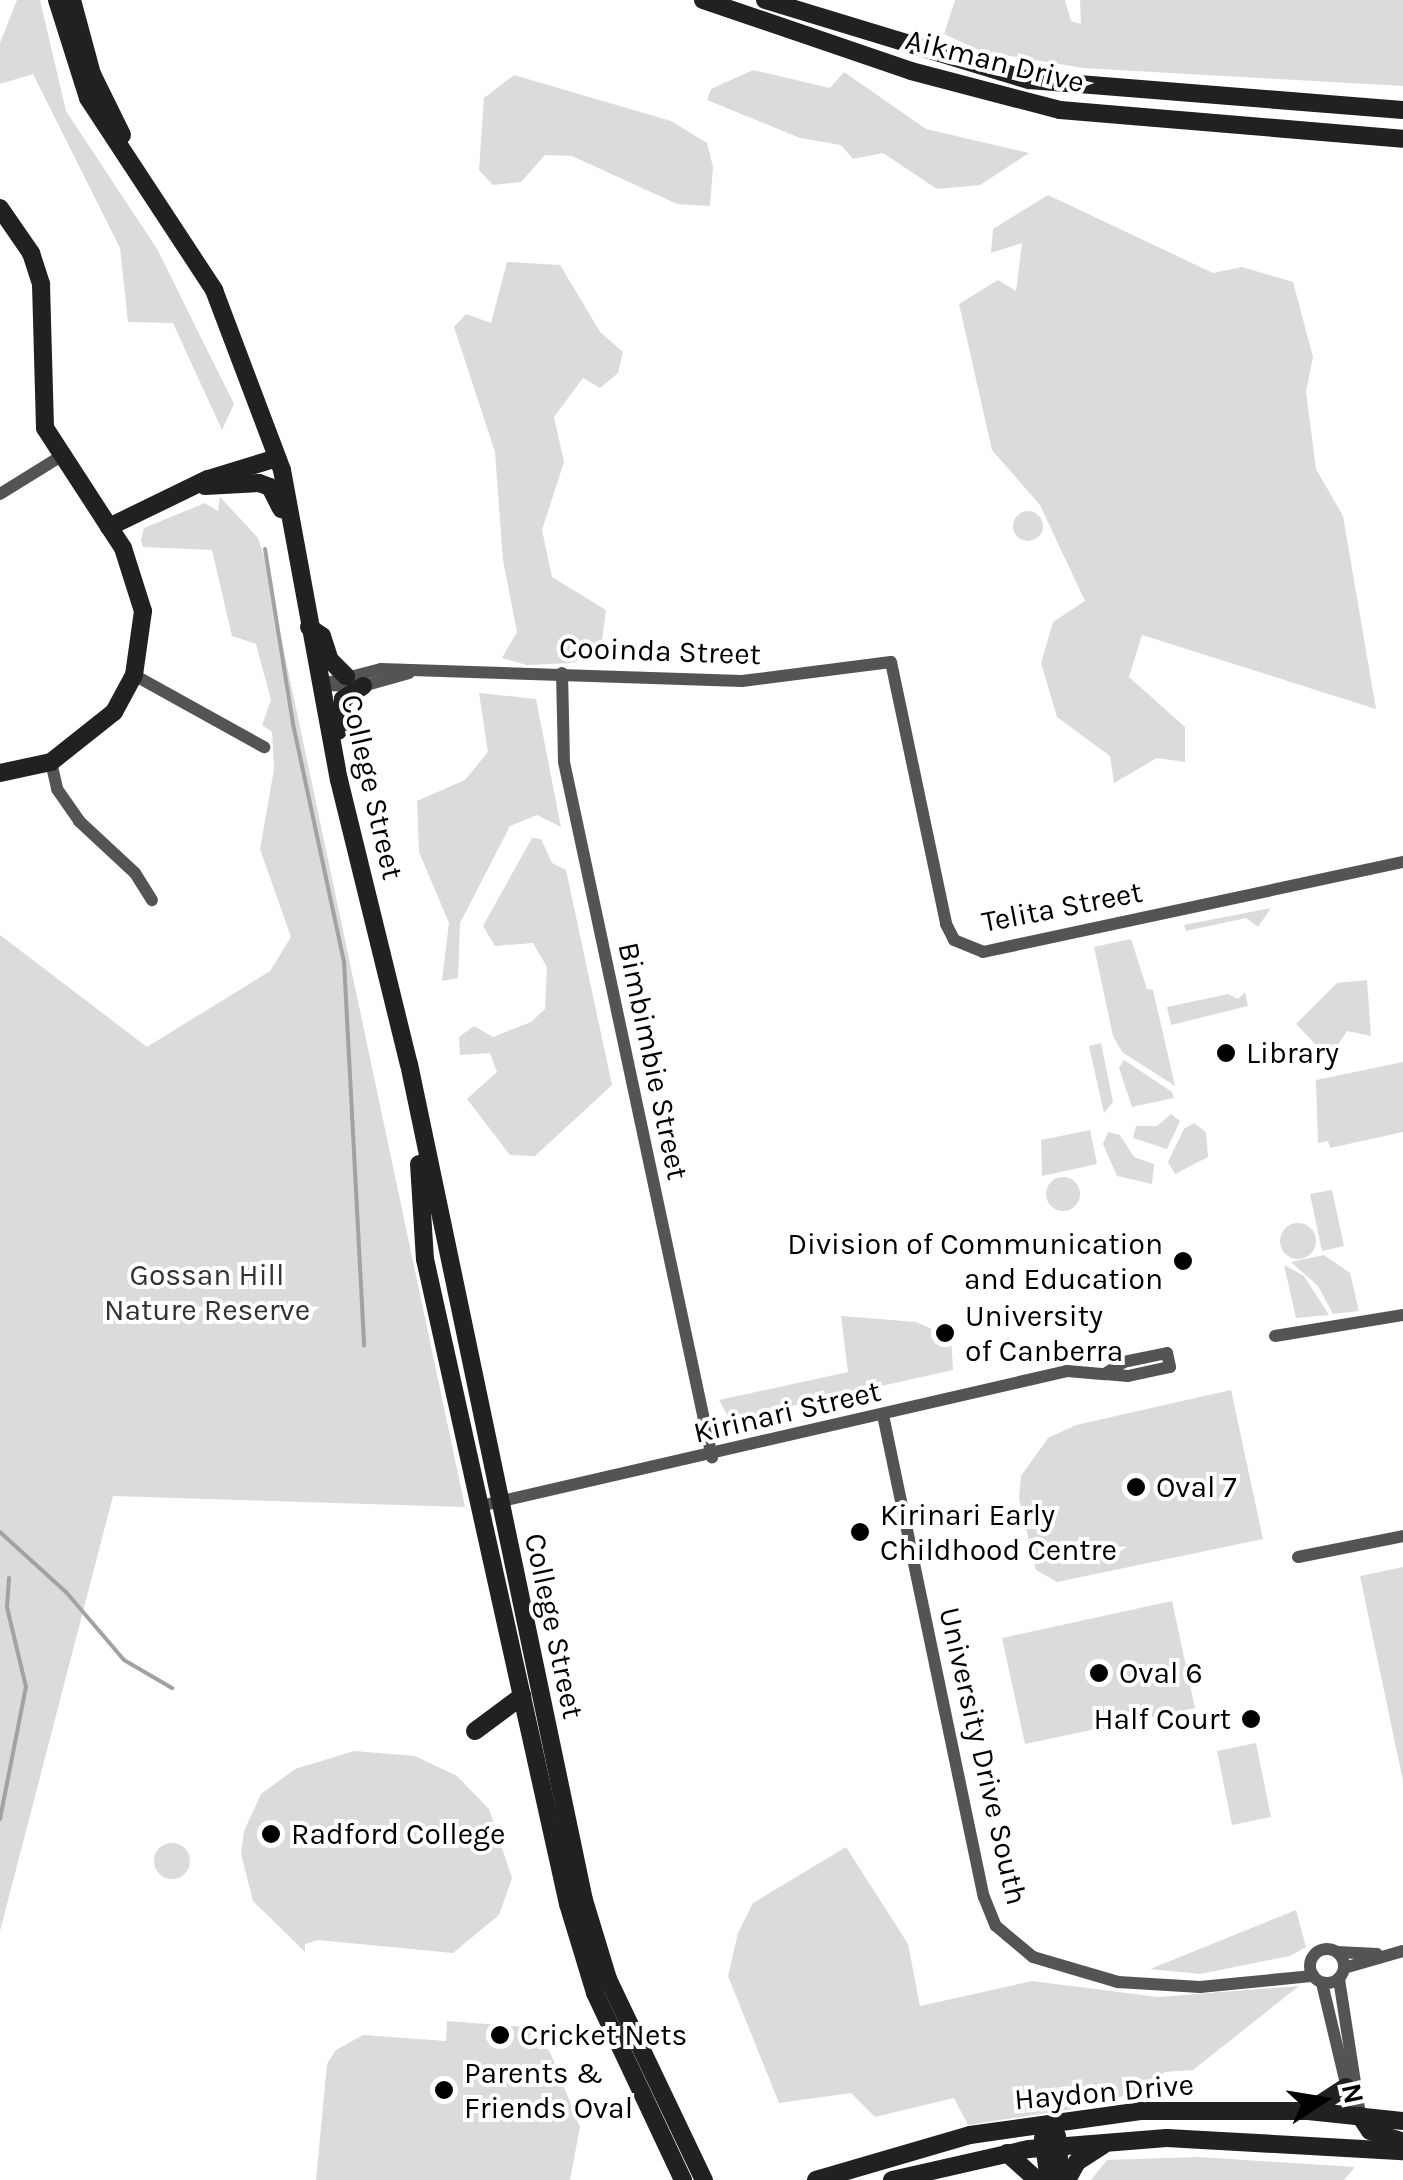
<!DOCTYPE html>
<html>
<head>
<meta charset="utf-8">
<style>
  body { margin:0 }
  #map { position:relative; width:1403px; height:2180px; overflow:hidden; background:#fff; font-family:Karla,sans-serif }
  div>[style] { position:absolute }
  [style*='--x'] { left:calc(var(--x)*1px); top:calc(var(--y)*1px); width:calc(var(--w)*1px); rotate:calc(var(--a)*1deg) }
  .green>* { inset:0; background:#dbdbdb }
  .round { border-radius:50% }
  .stream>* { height:4px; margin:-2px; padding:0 2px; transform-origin:2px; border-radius:2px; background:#a2a2a2 }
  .street>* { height:12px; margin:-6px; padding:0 6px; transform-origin:6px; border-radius:6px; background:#545454 }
  .street>.ring { margin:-6px; padding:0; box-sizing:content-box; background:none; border:12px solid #545454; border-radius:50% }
  .secondary>* { height:18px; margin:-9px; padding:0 9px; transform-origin:9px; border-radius:9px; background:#212121 }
  .dots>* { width:28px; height:28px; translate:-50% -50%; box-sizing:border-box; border:5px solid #fff; border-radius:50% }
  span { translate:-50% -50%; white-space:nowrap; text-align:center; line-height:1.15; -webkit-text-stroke:8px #fff; paint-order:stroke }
  .street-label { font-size:30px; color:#000 }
  .poi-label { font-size:30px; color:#000 }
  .left { translate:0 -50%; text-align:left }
  .right { translate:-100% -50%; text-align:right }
  .park-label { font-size:30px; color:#323232 }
  .north { position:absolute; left:1273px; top:2050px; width:100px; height:100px; -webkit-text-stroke:8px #fff; paint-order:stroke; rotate:78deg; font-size:28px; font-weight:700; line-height:40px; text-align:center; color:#000 }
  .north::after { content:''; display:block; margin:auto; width:35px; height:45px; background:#000; clip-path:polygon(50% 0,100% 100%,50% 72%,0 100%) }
</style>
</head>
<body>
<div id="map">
  <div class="green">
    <div style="clip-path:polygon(17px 0,40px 0,66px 111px,157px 249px,234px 404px,222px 430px,173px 323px,128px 322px,120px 248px,33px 74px,0 84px,0 43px)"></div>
    <div style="clip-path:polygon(955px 0,1065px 0,1071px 21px,1081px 24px,1080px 0,1403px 0,1403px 86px,1083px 68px,981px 51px,944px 34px)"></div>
    <div style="clip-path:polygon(753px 70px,830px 88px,844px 72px,926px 129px,1029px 153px,980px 185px,937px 189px,883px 153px,853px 159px,841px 145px,800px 138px,707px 100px,711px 89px)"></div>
    <div style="clip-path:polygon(514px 75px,671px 121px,707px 143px,713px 167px,710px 206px,677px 204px,572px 156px,545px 155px,521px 182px,493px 185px,479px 170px,484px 98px)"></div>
    <div style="clip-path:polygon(1048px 195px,1213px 273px,1242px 267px,1293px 282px,1313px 357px,1306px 392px,1316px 469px,1343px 516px,1376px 709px,1142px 635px,1129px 677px,1185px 727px,1185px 762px,1157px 758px,1114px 783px,1110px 756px,1057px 717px,1041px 663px,1053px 622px,1085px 601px,1040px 505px,992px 450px,959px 304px,998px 280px,1016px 291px,1022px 243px,991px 253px,993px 229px)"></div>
    <div style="clip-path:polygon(507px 262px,560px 265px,600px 332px,623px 352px,618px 373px,600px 388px,583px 378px,554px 417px,564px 462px,542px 530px,552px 577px,606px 610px,601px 649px,572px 663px,527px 665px,502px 658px,517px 632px,503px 560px,495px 452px,454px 327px,466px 314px,491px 323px)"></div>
    <div style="clip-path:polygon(220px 497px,258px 538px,264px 557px,465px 1507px,113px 1496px,0 1931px,0 935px,147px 1047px,270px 971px,291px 937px,260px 849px,274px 769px,272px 732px,262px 725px,271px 700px,256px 644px,232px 636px,212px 550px,143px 547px,141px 540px,144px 528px,205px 503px,218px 511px)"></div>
    <div class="round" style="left:1013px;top:511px;width:30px;height:30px"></div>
    <div style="clip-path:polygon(479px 693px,536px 699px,561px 827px,537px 815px,510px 826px,460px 923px,458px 978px,442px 981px,449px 923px,419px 852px,417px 801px,465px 780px,488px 752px)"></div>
    <div style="clip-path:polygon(532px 838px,541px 839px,552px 863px,566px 870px,612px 1085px,535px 1156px,510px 1155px,467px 1099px,497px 1072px,490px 1053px,460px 1055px,459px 1037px,474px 1026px,493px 1037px,531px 1022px,545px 1009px,547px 967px,533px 943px,495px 946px,483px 926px)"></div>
    <div style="clip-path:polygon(1271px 908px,1258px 927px,1246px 918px,1186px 931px,1184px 925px)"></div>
    <div style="clip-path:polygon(1131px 939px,1147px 989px,1153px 990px,1175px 1086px,1122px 1052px,1113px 1036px,1094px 947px)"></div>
    <div style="clip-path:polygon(1367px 980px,1371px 1036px,1347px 1031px,1335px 1049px,1318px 1047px,1296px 1024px,1337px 983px)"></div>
    <div style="clip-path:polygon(1245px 992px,1248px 1006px,1171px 1025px,1167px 1007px,1228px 994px,1238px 999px)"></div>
    <div style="clip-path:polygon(1101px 1043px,1113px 1102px,1104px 1113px,1089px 1046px)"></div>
    <div style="clip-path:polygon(1124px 1060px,1172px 1092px,1174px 1098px,1132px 1107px,1119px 1068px)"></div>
    <div style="clip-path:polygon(1403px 1062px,1403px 1132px,1330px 1148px,1328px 1141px,1318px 1143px,1316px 1080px)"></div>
    <div style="clip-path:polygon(1171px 1114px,1180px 1121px,1167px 1149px,1133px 1138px,1136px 1126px,1157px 1126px)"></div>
    <div style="clip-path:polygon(1194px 1123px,1206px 1132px,1208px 1157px,1175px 1174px,1168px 1162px,1184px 1129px)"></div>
    <div style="clip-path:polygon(1090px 1130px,1097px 1164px,1042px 1176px,1041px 1140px)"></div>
    <div style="clip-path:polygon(1108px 1132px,1120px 1135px,1134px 1157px,1154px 1164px,1152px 1184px,1117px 1176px,1103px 1144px)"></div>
    <div class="round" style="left:1046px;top:1177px;width:34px;height:34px"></div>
    <div style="clip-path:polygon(1332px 1190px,1344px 1246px,1322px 1251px,1310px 1194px)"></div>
    <div class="round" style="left:1280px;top:1223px;width:36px;height:36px"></div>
    <div style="clip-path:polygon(1324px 1255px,1350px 1273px,1359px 1311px,1333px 1314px,1318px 1286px,1291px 1262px)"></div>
    <div style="clip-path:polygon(1284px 1265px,1304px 1276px,1329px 1315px,1296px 1318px)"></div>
    <div style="clip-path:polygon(841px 1316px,916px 1322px,951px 1337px,953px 1370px,730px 1420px,719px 1400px,848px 1372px)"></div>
    <div style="clip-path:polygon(1231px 1390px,1263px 1539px,1057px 1582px,1036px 1570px,1019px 1499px,1021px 1476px,1048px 1438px,1076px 1425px)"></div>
    <div style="clip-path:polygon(1403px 1567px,1403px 1781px,1360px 1576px)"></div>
    <div style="clip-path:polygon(1172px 1601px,1195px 1708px,1025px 1744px,1002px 1638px)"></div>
    <div style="clip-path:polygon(1256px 1743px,1271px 1817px,1232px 1825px,1217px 1751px)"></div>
    <div style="clip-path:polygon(354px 1751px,415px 1756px,457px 1776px,489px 1809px,512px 1878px,499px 1915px,453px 1953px,318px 1940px,305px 1944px,305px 1952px,253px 1901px,241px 1854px,244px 1831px,261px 1794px,295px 1769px)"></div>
    <div class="round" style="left:154px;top:1843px;width:36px;height:36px"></div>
    <div style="clip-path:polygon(846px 1847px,908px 1944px,920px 2006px,1032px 1981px,1158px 1997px,1299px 1986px,1193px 2070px,1165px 2072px,1140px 2091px,1086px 2107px,968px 2125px,954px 2098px,875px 2117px,851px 2093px,779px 2103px,728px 1976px,738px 1933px,753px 1903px)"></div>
    <div style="clip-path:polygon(1296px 1910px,1306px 1947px,1290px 1956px,1200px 1974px,1150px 1969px)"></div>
    <div style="clip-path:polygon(447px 2021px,526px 2027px,550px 2052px,580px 2127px,570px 2180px,316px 2180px,327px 2064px,336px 2050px,363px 2035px,446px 2041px)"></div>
    <div style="clip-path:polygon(1198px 2157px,1355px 2167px,1344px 2180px,1091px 2180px,1107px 2160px)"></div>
  </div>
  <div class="stream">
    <div style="--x:265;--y:549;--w:177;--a:80.9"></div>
    <div style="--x:293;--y:724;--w:242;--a:77.9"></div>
    <div style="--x:344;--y:961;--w:385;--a:87"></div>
    <div style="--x:0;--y:1532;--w:89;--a:42.3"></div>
    <div style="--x:66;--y:1592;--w:89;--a:49.5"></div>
    <div style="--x:124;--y:1660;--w:56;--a:30.3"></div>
    <div style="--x:0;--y:1819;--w:135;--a:-78.9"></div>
    <div style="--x:26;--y:1687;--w:82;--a:-103.4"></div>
    <div style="--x:7;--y:1607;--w:29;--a:-86"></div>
  </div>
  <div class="street">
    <div style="--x:0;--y:494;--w:70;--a:-31.7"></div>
    <div style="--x:562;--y:673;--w:89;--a:88.7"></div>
    <div style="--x:564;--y:762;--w:711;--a:77.98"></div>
    <div style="--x:134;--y:675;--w:149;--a:29"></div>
    <div style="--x:319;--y:685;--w:64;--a:-14.5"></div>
    <div style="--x:381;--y:669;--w:361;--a:1.9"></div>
    <div style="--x:742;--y:681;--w:150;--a:-7.3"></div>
    <div style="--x:891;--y:662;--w:268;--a:78.1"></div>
    <div style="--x:946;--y:924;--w:18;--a:63"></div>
    <div style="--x:954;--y:940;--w:31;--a:22"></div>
    <div style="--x:983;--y:952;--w:430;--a:-12.1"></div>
    <div style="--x:319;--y:685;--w:44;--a:1.3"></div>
    <div style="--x:363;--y:686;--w:48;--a:-15.8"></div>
    <div style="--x:51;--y:762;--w:28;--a:77"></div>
    <div style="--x:57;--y:789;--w:39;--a:55"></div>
    <div style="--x:79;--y:821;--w:76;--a:42.9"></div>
    <div style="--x:135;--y:873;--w:32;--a:58"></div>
    <div style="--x:1275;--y:1336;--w:130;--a:-9.3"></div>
    <div style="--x:883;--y:1415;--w:492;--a:78.2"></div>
    <div style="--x:984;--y:1897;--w:31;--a:68"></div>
    <div style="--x:996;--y:1926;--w:48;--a:40"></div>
    <div style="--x:1033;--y:1957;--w:89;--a:16.4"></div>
    <div style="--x:1118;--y:1982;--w:82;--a:3.5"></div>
    <div style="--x:1200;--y:1987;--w:114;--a:-5.6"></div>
    <div style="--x:480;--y:1506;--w:602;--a:-12.95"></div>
    <div style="--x:1067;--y:1371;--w:38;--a:5"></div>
    <div style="--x:1105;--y:1374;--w:23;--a:5"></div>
    <div style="--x:1128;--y:1376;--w:43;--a:-12.1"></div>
    <div style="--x:1170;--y:1367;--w:14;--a:-102"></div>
    <div style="--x:1167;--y:1353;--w:44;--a:168.2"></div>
    <div style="--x:1124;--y:1362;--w:22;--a:148"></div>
    <div style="--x:1298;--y:1557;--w:107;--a:-11.3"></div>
    <div class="ring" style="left:1310px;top:1949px;width:22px;height:22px"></div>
    <div style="--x:1337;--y:1952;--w:40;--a:2.9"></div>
    <div style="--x:1344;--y:1968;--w:61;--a:-16.1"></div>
    <div style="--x:1339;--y:1979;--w:137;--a:81.2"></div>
    <div style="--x:1322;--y:1983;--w:116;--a:76.6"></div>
    <div style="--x:1349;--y:2096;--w:23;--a:61"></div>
  </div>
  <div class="secondary">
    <div style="--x:57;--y:0;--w:103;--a:72.4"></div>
    <div style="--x:88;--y:98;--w:230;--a:56.7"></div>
    <div style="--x:214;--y:290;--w:192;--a:69.3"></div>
    <div style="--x:282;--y:470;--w:315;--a:79.6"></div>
    <div style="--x:339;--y:780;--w:292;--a:76.2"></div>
    <div style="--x:409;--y:1064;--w:854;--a:78.18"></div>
    <div style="--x:584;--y:1900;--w:83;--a:73.1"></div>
    <div style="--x:608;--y:1979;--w:223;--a:64.5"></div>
    <div style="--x:72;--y:0;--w:77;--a:74.9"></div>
    <div style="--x:92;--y:74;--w:68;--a:63.8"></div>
    <div style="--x:703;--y:0;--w:220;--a:18.8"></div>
    <div style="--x:911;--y:71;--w:154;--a:14.7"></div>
    <div style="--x:1060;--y:110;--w:344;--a:4.8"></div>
    <div style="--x:765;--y:0;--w:276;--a:16.9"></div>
    <div style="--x:1029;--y:80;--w:375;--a:4.6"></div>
    <div style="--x:0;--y:208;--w:55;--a:55.4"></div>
    <div style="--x:31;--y:253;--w:33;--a:72"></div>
    <div style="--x:41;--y:284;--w:144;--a:88.4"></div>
    <div style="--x:45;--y:428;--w:143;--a:57"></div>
    <div style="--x:123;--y:548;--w:66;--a:72.4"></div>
    <div style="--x:143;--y:611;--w:65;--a:98"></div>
    <div style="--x:134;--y:675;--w:42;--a:118.4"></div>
    <div style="--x:114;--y:712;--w:80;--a:141.6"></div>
    <div style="--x:51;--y:762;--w:52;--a:167.8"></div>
    <div style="--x:205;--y:486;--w:54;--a:-3.2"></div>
    <div style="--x:259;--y:483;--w:12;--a:20"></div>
    <div style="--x:270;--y:487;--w:25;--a:63"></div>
    <div style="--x:109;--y:527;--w:110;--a:-25.9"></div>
    <div style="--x:208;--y:479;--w:69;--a:-16.9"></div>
    <div style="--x:309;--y:627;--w:16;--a:35"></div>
    <div style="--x:322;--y:636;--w:25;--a:72"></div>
    <div style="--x:330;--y:660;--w:23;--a:45"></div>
    <div style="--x:338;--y:731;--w:32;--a:-81"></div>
    <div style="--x:343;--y:699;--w:24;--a:-33"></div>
    <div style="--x:419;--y:1164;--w:95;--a:86.4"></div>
    <div style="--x:425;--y:1259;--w:661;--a:77.5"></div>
    <div style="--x:568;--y:1904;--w:93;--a:73.1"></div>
    <div style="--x:595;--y:1993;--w:207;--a:64.8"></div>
    <div style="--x:475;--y:1731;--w:59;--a:-36.7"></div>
    <div style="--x:1309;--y:2111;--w:44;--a:-33"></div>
    <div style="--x:1360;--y:2116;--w:18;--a:56"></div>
    <div style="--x:1370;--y:2131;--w:35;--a:18"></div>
    <div style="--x:1057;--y:2136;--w:44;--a:84.8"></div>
    <div style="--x:1043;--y:2138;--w:42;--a:81.9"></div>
    <div style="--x:1007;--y:2153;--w:40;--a:42"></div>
    <div style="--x:816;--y:2180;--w:160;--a:-16.3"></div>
    <div style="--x:970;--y:2135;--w:172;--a:-8"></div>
    <div style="--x:1140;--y:2111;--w:168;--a:0"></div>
    <div style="--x:1308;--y:2111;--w:96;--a:6"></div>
    <div style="--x:892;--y:2180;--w:140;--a:-12.8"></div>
    <div style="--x:1029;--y:2149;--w:138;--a:-4.6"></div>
    <div style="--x:1167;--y:2138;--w:236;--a:3.2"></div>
    <div style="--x:1067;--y:2180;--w:21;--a:-61"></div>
    <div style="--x:1077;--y:2162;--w:31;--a:-33"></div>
  </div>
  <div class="dots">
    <div style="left:1226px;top:1053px;background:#000"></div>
    <div style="left:1183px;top:1261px;background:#000"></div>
    <div style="left:945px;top:1333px;background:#000"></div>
    <div style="left:1136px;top:1487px;background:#000"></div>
    <div style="left:860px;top:1532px;background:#000"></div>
    <div style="left:1099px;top:1673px;background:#000"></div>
    <div style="left:1251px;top:1719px;background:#000"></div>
    <div style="left:271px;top:1834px;background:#000"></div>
    <div style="left:500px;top:2035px;background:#000"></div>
    <div style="left:444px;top:2090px;background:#000"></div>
  </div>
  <div class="street-label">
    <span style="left:995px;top:61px;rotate:14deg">Aikman Drive</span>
    <span style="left:660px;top:651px;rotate:2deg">Cooinda Street</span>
    <span style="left:372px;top:787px;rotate:77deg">College Street</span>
    <span style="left:1062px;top:907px;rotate:-11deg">Telita Street</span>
    <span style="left:653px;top:1061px;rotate:78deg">Bimbimbie Street</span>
    <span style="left:787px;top:1412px;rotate:-13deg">Kirinari Street</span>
    <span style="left:554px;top:1626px;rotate:78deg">College Street</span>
    <span style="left:983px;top:1756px;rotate:77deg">University Drive South</span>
    <span style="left:1104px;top:2092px;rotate:-5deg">Haydon Drive</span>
  </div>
  <div class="poi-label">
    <span class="left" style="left:1246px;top:1053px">Library</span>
    <span class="right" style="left:1163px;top:1261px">Division of Communication<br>and Education</span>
    <span class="left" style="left:965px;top:1333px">University<br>of Canberra</span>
    <span class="left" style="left:1156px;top:1487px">Oval 7</span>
    <span class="left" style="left:880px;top:1532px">Kirinari Early<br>Childhood Centre</span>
    <span class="left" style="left:1119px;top:1673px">Oval 6</span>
    <span class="right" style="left:1231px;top:1719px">Half Court</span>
    <span class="left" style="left:291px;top:1834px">Radford College</span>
    <span class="left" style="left:520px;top:2035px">Cricket Nets</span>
    <span class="left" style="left:464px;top:2090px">Parents &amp;<br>Friends Oval</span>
  </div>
  <div class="park-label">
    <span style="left:207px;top:1292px">Gossan Hill<br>Nature Reserve</span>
  </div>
  <div class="north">N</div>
</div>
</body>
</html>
